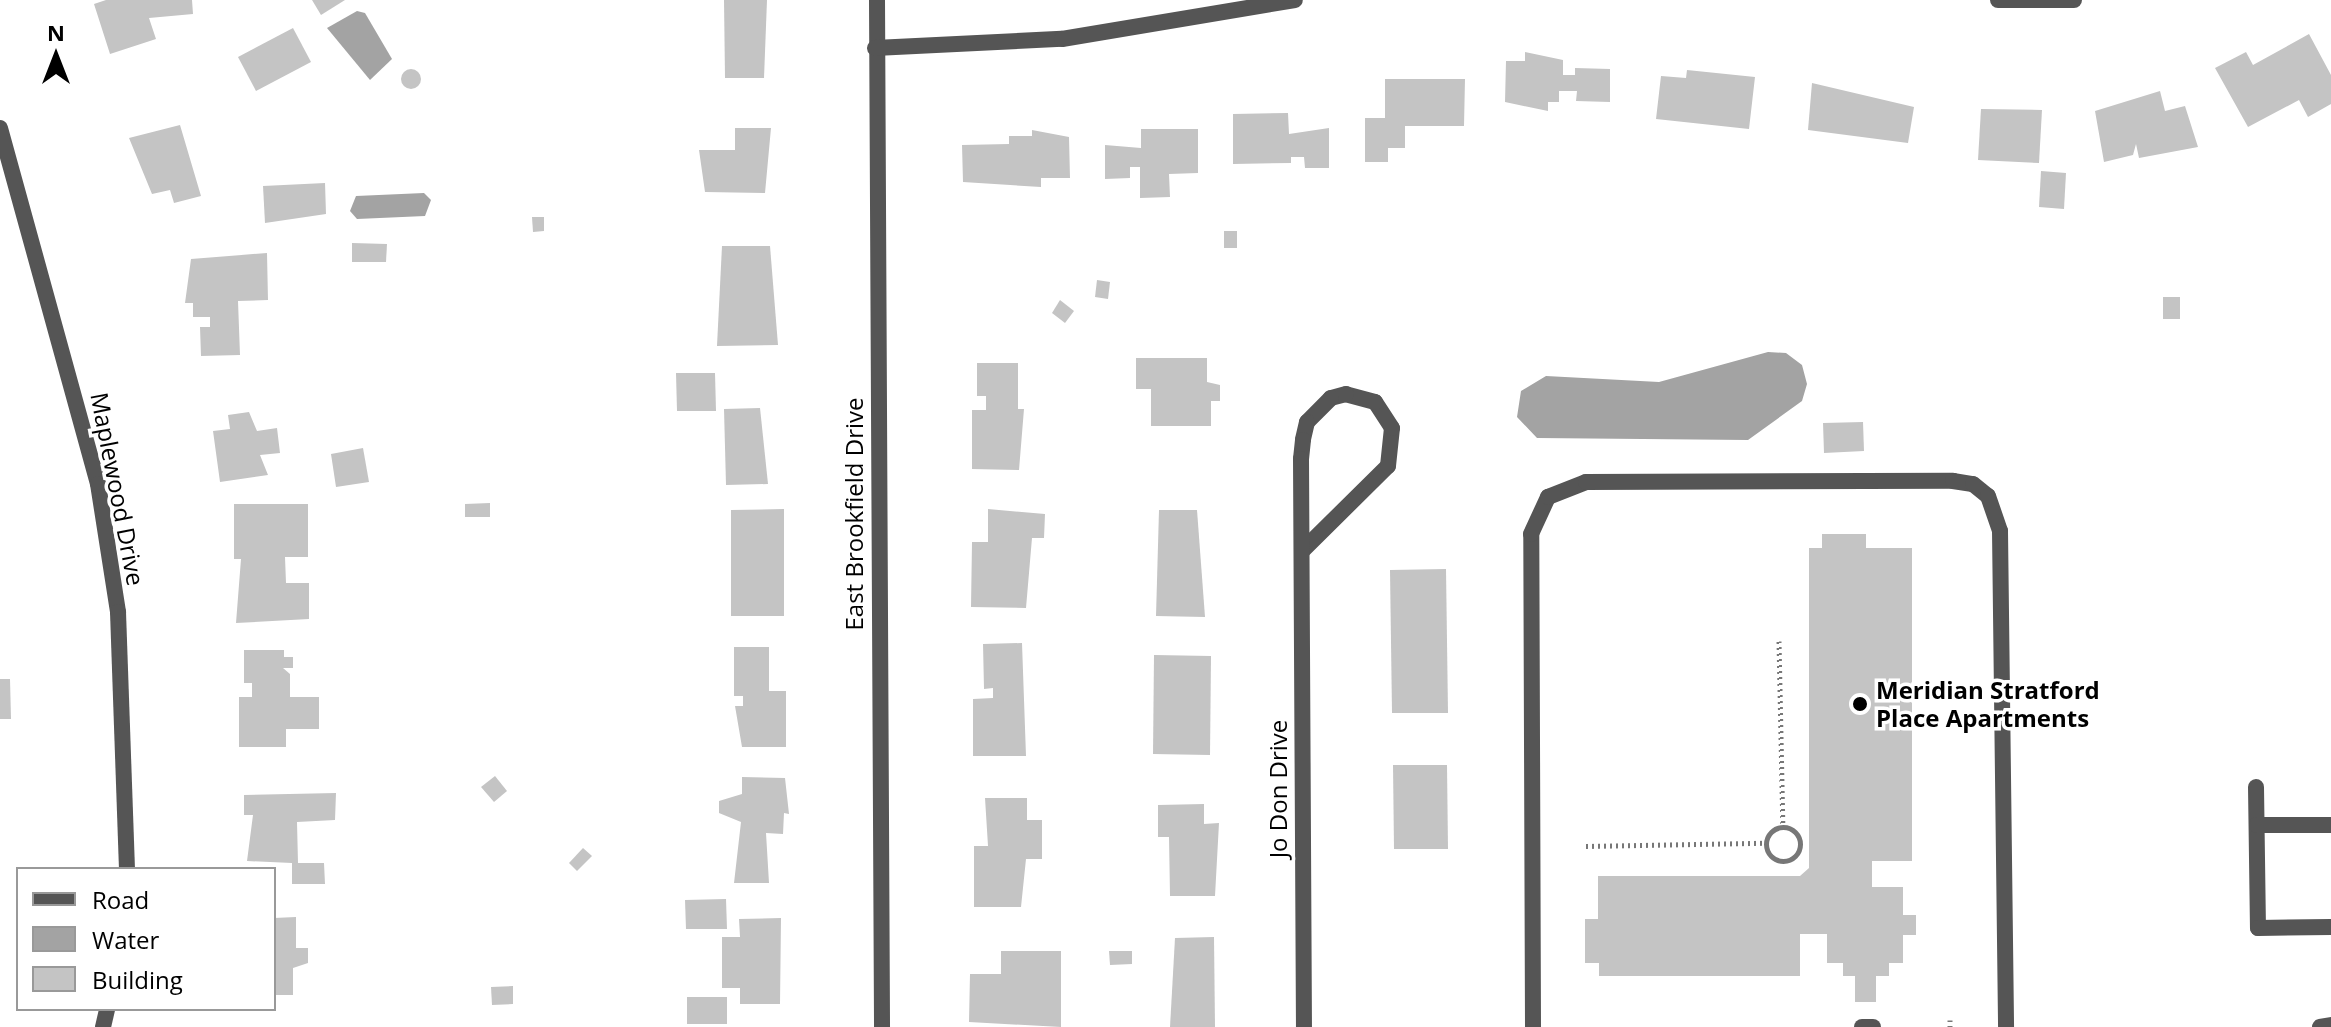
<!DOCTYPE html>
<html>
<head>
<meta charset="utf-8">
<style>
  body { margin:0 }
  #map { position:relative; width:2331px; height:1027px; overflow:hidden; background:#fff; font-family:"Open Sans",sans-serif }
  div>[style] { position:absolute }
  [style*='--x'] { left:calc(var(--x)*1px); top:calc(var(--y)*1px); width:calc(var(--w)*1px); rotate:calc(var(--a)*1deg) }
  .water>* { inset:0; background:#a3a3a3 }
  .building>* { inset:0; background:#c4c4c4 }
  .round { border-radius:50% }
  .path>* { height:5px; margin-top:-2.5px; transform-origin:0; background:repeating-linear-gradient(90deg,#777 0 2px,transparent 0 6px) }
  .path>.ring { margin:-2.5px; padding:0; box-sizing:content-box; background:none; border:5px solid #777; border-radius:50% }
  .lane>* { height:16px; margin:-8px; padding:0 8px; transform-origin:8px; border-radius:8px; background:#555 }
  .street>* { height:16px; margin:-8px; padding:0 8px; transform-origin:8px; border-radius:8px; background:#555 }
  .dots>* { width:22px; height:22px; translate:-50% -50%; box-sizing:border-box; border:4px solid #fff; border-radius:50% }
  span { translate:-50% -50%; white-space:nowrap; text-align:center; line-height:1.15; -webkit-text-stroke:7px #fff; paint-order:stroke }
  .street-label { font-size:24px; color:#000 }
  .poi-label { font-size:24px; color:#000; font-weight:700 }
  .left { translate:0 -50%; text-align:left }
  .legend { position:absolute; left:16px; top:867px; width:260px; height:144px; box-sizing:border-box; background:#fff; border:2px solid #999; margin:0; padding:10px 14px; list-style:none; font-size:24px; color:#000 }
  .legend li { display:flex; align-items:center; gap:16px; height:40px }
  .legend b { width:40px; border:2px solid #999 }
  .north { position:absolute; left:16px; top:16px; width:80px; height:80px; -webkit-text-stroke:6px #fff; paint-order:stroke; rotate:0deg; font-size:22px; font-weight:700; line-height:32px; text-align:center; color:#000 }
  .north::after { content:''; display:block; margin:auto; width:28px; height:36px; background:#000; clip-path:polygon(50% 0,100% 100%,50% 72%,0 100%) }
</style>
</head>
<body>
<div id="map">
  <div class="water">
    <div style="clip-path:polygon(357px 11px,365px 13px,392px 59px,370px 80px,327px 28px)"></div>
    <div style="clip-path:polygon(424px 193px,431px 200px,425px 216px,357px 219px,350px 211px,356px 196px)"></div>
    <div style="clip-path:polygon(1768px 352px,1786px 353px,1802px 365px,1807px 384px,1802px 401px,1748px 440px,1537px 438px,1517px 417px,1521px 391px,1546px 376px,1659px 382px)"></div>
  </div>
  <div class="building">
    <div style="clip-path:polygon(106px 0,192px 0,193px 14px,149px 18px,156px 39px,110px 54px,94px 4px)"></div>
    <div style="clip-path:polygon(312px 0,345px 0,321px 15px)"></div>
    <div style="clip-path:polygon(724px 0,767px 0,764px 78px,725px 78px)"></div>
    <div style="clip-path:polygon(293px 28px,311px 62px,256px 91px,238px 57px)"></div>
    <div style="clip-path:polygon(2309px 34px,2331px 75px,2331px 104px,2308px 117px,2299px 100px,2248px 127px,2215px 68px,2246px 52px,2253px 65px)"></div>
    <div style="clip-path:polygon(1525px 52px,1563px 60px,1563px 75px,1575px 75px,1575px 68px,1610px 69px,1610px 102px,1576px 101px,1577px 91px,1559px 91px,1559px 102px,1548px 102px,1548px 111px,1505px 102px,1506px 61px,1525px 61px)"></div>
    <div class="round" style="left:401px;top:69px;width:20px;height:20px"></div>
    <div style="clip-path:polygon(1687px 70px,1755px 77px,1749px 129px,1656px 119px,1661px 76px,1686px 78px)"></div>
    <div style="clip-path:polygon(1385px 79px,1465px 79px,1464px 126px,1405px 126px,1405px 148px,1388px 148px,1388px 162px,1365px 162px,1365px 118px,1385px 118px)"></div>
    <div style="clip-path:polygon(1812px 83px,1914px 107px,1908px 143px,1808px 130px)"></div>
    <div style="clip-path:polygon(2160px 91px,2165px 111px,2185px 106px,2198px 147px,2139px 158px,2136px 144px,2133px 155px,2104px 162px,2095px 111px)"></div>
    <div style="clip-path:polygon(1981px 109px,2042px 110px,2039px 163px,1978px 160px)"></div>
    <div style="clip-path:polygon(1288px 113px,1289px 134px,1329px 128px,1329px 168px,1305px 168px,1304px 157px,1291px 157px,1291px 163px,1233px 164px,1233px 114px)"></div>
    <div style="clip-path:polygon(180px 125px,201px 196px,174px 203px,170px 190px,152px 194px,129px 138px)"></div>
    <div style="clip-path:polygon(735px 128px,771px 128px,765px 193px,705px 192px,699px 150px,735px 150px)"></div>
    <div style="clip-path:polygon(1141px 129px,1198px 129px,1198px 173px,1169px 174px,1170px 197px,1140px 198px,1140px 167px,1130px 167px,1130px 178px,1105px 179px,1105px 145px,1141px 148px)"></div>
    <div style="clip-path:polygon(1032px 130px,1069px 137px,1070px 178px,1041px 178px,1041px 187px,963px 182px,962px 145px,1009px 144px,1009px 136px,1032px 136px)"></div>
    <div style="clip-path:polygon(2041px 171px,2066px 173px,2064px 209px,2039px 207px)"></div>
    <div style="clip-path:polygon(325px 183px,326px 214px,265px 223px,263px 186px)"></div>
    <div style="clip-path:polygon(532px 217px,544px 217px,544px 231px,533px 232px)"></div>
    <div style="clip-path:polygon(1224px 231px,1237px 231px,1237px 248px,1224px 248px)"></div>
    <div style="clip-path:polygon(352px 243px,387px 244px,386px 262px,352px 262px)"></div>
    <div style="clip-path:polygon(722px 246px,770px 246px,778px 345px,717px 346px)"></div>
    <div style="clip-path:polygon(267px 253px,268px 300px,238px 301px,240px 355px,201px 356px,200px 327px,210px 327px,210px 317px,193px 317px,193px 303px,185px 303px,191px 259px)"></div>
    <div style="clip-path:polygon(1097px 280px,1110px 282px,1108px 299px,1095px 297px)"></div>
    <div style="clip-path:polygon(2163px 297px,2180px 297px,2180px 319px,2163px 319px)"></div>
    <div style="clip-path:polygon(1060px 300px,1074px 311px,1065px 323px,1052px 313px)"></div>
    <div style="clip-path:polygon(1136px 358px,1207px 358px,1207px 382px,1220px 385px,1220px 401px,1211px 401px,1211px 426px,1151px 426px,1151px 389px,1136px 389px)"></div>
    <div style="clip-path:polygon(977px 363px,1018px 363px,1018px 409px,1024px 409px,1019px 470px,972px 469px,972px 410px,986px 410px,986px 396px,977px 396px)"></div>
    <div style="clip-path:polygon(676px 373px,715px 373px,716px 411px,677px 411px)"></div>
    <div style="clip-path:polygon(760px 408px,768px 484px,726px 485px,724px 409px)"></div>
    <div style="clip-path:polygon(249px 412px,257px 431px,277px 428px,280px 453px,260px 455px,268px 475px,220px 482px,213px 431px,230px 429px,228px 415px)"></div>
    <div style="clip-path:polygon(1863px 422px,1864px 451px,1824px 453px,1823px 423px)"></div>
    <div style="clip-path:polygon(363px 448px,369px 482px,336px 487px,331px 454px)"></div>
    <div style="clip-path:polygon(490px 503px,490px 517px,465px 517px,465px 504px)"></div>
    <div style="clip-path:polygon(234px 504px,308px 504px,308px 557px,285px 557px,286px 583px,309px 583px,309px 619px,236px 623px,241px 559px,234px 559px)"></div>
    <div style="clip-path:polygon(784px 509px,784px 616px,731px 616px,731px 510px)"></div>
    <div style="clip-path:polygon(988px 509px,1045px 514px,1044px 538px,1032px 538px,1026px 608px,971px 607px,972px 542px,988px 542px)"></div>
    <div style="clip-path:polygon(1159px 510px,1197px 510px,1205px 617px,1156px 616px)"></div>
    <div style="clip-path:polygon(1822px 534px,1866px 534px,1866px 548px,1912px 548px,1912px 861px,1872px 861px,1872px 887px,1903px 887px,1903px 915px,1916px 915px,1916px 935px,1903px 935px,1903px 963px,1889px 963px,1889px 976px,1876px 976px,1876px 1002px,1855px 1002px,1855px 976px,1843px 976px,1843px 963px,1827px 963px,1827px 934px,1800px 934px,1800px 976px,1599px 976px,1599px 963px,1585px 963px,1585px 919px,1598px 919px,1598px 876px,1800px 876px,1809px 868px,1809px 548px,1822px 548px)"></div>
    <div style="clip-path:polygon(1446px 569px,1448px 713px,1392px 713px,1390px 570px)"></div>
    <div style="clip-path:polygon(1022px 643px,1026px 756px,973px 756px,973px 699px,993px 698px,993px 688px,984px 689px,983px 644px)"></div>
    <div style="clip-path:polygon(734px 647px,769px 647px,769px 691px,786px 691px,786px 747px,742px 747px,735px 706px,743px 706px,743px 696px,734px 696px)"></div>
    <div style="clip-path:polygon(244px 650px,284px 650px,284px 657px,293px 657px,293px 668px,283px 668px,290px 674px,290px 697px,319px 697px,319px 729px,286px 729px,286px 747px,239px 747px,239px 697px,252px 697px,252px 683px,244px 683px)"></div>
    <div style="clip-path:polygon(1154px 655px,1211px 656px,1210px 755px,1153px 754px)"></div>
    <div style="clip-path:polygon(0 679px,10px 679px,11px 719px,0 719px)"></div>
    <div style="clip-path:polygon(1393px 765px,1447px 765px,1448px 849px,1394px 849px)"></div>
    <div style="clip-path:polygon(495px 776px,507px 791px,494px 802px,481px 787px)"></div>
    <div style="clip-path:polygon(742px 777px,785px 778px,789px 814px,784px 813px,783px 834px,766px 833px,769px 883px,734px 883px,741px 822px,719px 813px,719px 801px,742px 794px)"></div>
    <div style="clip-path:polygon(336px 793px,335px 820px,297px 822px,298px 863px,324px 863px,325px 884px,292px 884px,292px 863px,247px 861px,253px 815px,244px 815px,244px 795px)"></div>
    <div style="clip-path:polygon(985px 798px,1027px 798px,1027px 820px,1042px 820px,1042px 859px,1026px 859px,1021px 907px,974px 907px,974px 846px,988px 846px)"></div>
    <div style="clip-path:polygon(1204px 804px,1204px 824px,1219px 823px,1215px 896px,1170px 896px,1169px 837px,1158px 837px,1158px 805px)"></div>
    <div style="clip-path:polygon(583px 848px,592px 856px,577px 871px,569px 863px)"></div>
    <div style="clip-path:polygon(726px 899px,727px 929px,686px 929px,685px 900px)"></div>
    <div style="clip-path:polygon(296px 917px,296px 948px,308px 948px,308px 963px,293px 968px,293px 995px,274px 995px,274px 918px)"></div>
    <div style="clip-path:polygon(781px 918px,780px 1004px,740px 1004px,740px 988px,722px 988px,722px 937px,740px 937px,739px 919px)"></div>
    <div style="clip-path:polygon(1214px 937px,1215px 1027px,1170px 1027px,1175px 938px)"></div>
    <div style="clip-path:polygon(1001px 951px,1061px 951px,1061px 1027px,969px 1022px,970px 974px,1001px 974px)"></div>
    <div style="clip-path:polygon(1109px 951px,1132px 951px,1132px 964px,1110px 965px)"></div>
    <div style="clip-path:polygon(513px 986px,513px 1004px,492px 1005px,491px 987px)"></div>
    <div style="clip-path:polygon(687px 997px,727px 997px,727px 1024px,687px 1024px)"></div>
  </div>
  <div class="path">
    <div style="--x:1779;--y:641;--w:186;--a:88.8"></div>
    <div class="ring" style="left:1766px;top:827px;width:29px;height:29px"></div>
    <div style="--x:1586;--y:846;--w:180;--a:-1"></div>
    <div style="--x:1950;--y:1020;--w:7;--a:90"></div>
  </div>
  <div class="lane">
    <div style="--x:2256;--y:787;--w:141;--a:89.2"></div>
    <div style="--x:2258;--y:928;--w:73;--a:-0.8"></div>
    <div style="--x:2257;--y:825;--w:74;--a:0"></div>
    <div style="--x:1533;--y:1027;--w:493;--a:-90.2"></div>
    <div style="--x:1531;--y:534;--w:41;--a:-65.3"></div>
    <div style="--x:1548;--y:497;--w:41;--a:-21.5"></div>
    <div style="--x:1586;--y:482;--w:367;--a:-0.2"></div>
    <div style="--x:1953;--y:481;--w:20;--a:9"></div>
    <div style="--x:1973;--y:484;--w:19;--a:39"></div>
    <div style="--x:1988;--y:496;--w:37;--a:71"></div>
    <div style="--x:2000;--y:531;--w:496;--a:89.3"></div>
    <div style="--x:1862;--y:1027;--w:11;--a:0"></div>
  </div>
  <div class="street">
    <div style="--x:877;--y:0;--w:1027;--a:89.72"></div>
    <div style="--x:1998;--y:0;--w:76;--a:0"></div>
    <div style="--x:875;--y:48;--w:187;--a:-2.8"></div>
    <div style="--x:1062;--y:39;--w:236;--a:-9.5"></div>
    <div style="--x:0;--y:128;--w:369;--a:74.6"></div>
    <div style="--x:98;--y:484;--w:130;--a:81.1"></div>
    <div style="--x:118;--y:612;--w:257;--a:88"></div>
    <div style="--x:1302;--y:551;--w:121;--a:-44.7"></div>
    <div style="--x:1388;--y:466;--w:38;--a:-84"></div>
    <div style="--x:1392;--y:428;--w:31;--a:-123"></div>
    <div style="--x:1375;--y:402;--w:30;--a:-165"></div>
    <div style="--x:1346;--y:394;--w:16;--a:165"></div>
    <div style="--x:1331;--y:398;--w:34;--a:135"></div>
    <div style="--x:1307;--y:422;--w:18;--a:103"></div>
    <div style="--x:1303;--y:440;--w:19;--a:96"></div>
    <div style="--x:1301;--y:459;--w:568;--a:89.7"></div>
    <div style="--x:103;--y:1027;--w:18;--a:-77"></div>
    <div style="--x:2320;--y:1027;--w:11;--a:-10"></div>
  </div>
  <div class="dots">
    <div style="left:1860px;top:704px;background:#000"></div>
  </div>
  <div class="street-label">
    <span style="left:118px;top:489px;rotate:79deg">Maplewood Drive</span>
    <span style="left:854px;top:514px;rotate:-90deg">East Brookfield Drive</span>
    <span style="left:1278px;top:789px;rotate:-90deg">Jo Don Drive</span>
  </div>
  <div class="poi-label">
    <span class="left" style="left:1876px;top:704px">Meridian Stratford<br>Place Apartments</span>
  </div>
  <ul class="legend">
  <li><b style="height:10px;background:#555"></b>Road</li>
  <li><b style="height:22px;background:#a3a3a3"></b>Water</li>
  <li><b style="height:22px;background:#c4c4c4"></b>Building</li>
  </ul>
  <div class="north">N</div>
</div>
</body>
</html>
